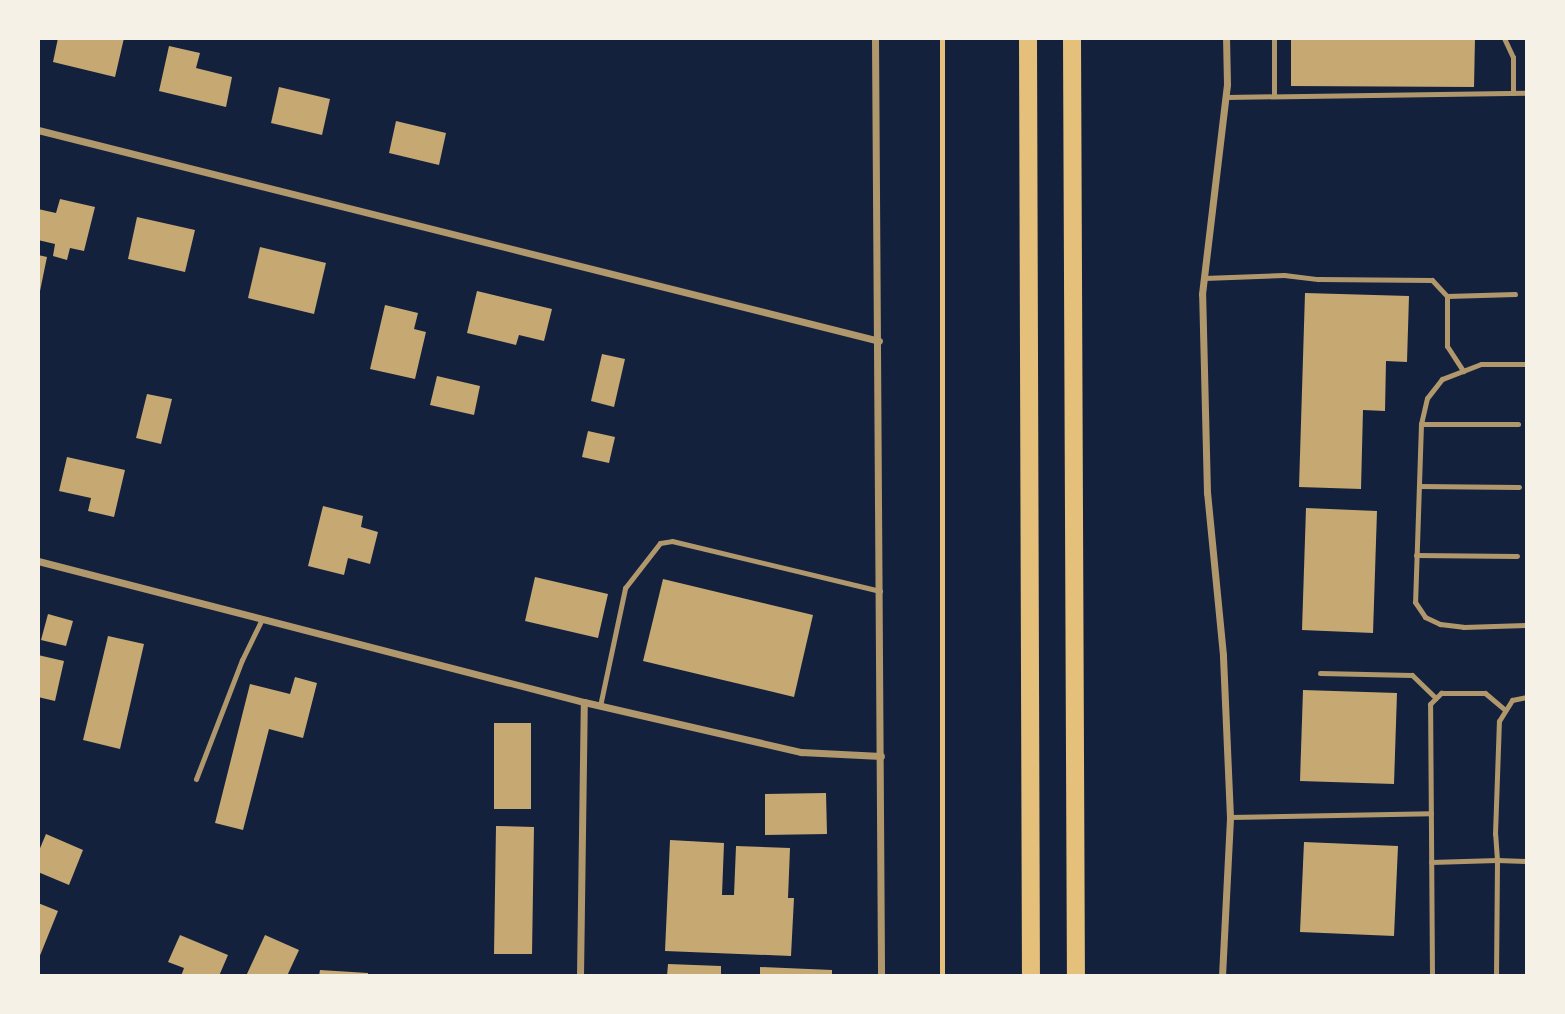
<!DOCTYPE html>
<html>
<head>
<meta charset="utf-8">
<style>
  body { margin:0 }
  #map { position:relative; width:1565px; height:1014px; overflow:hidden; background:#14213d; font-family:"PT Sans Narrow",sans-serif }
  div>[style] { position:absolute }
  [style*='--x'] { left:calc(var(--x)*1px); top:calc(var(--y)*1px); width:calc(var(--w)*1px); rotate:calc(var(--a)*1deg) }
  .building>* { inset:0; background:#c6a872 }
  .path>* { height:4.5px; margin:-2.25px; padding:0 2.25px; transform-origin:2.25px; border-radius:2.25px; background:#e5c07b }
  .service>* { height:5px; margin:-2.5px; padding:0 2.5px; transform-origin:2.5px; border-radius:2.5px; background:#b1986c }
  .minor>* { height:7px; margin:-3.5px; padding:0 3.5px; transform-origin:3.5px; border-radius:3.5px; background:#b1986c }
  .primary>* { height:18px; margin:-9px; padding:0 9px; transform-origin:9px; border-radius:9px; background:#e5c07b }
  span { translate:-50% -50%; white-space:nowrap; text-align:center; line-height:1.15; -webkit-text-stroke:5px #f6f1e7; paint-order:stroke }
  .frame { position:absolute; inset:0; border:40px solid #f6f1e7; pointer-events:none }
</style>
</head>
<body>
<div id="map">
  <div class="building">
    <div style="clip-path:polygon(58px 38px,124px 38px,115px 77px,53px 62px)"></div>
    <div style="clip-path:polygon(1291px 38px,1475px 38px,1474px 87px,1291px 86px)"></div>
    <div style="clip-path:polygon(169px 46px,200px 53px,196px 68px,232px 77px,226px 107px,159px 91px)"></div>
    <div style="clip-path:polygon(279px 87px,330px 99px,322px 135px,271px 123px)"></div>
    <div style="clip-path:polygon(396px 121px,446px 133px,439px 165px,389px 153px)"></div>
    <div style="clip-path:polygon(60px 199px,95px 207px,84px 251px,70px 248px,67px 260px,53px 256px,55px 244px,38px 240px,38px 209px,56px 213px)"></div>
    <div style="clip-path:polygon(137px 217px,195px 230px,185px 272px,128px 259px)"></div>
    <div style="clip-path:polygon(260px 247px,326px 263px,314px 314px,248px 298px)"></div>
    <div style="clip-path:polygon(38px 255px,47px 257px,40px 291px,38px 291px)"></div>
    <div style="clip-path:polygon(477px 291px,552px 309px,544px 341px,519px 335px,516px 345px,467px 333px)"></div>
    <div style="clip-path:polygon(1305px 293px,1409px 296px,1407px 362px,1386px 361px,1385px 411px,1363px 410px,1361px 489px,1299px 487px)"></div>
    <div style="clip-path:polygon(385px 305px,418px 313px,414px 329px,426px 332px,415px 379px,370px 369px)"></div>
    <div style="clip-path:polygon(602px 354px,625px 359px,614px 407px,591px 401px)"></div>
    <div style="clip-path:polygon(437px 376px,480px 386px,474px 415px,430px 405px)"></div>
    <div style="clip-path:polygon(147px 394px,172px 399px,161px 444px,136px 438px)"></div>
    <div style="clip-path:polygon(588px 431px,615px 437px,609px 463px,582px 457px)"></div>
    <div style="clip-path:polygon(67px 457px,125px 470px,114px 517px,88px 511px,91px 498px,59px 491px)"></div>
    <div style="clip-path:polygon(323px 506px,363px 516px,361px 527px,378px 532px,370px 564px,348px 558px,344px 575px,308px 566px)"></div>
    <div style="clip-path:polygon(1306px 508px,1377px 511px,1373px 633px,1302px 630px)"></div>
    <div style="clip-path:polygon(535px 577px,608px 594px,598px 638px,525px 621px)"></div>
    <div style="clip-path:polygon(663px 579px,813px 615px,794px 697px,643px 661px)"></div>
    <div style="clip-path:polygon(48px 614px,73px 621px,66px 646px,41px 640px)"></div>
    <div style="clip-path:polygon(108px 636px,144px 644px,120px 749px,83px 740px)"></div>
    <div style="clip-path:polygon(38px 655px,64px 661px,55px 701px,38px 697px)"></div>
    <div style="clip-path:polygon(295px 677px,317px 683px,303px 738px,269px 729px,243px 830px,215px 823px,250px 684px,290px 694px)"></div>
    <div style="clip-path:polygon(1303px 690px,1397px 693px,1394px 784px,1300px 781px)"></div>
    <div style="clip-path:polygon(494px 723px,531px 723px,531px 809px,494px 809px)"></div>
    <div style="clip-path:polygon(826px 793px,827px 834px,765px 835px,765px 794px)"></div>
    <div style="clip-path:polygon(496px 826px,534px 827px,532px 954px,494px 954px)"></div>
    <div style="clip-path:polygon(46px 834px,83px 850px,69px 885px,38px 872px,38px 853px)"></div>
    <div style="clip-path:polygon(670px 840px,724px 843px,722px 895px,734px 895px,736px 846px,790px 848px,788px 898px,794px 898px,791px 956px,665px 951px)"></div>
    <div style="clip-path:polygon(1304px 842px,1398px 846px,1394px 936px,1300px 932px)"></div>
    <div style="clip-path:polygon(38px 903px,58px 911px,39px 958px,38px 958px)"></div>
    <div style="clip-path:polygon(180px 935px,228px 955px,219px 976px,181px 976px,184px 968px,168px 962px)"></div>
    <div style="clip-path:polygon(265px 935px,299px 950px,287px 976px,246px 976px)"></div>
    <div style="clip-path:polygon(668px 964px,721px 966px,721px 976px,667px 976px)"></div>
    <div style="clip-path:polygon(760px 967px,832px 970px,832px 976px,760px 976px)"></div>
    <div style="clip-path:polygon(320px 970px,368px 973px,368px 976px,319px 976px)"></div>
  </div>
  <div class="path">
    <div style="--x:942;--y:976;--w:938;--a:-90"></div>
  </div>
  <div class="service">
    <div style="--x:1274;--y:38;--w:58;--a:90"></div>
    <div style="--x:1504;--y:38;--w:21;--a:65"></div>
    <div style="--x:1513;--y:57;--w:36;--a:90"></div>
    <div style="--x:1226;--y:97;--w:300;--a:-0.8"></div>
    <div style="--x:1204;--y:278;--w:80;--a:-2.1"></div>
    <div style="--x:1284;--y:275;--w:34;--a:7"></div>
    <div style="--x:1318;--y:279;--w:114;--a:0.5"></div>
    <div style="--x:1432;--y:280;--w:22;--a:47"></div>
    <div style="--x:1447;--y:296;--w:50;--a:90"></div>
    <div style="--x:1447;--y:346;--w:30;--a:57"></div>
    <div style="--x:1447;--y:296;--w:68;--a:-1.7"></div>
    <div style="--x:1526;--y:364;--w:45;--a:180"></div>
    <div style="--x:1481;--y:364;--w:42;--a:159"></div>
    <div style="--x:1442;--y:379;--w:24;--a:128"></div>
    <div style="--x:1427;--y:398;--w:27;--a:103"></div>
    <div style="--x:1421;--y:424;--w:178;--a:91.9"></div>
    <div style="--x:1415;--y:602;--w:18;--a:56"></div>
    <div style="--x:1425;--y:617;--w:17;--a:25"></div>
    <div style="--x:1440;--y:624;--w:23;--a:7"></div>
    <div style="--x:1463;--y:627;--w:63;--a:-1.8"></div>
    <div style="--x:1421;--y:424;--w:97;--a:0"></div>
    <div style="--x:1419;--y:486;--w:100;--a:0.6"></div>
    <div style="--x:1416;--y:555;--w:101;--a:0.6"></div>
    <div style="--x:1320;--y:673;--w:92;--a:1.2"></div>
    <div style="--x:1412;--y:675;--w:33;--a:44"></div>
    <div style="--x:600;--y:706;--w:121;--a:-78"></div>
    <div style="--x:625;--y:588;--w:57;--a:-52.1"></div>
    <div style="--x:660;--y:543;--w:12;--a:-9"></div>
    <div style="--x:672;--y:541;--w:214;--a:13.5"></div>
    <div style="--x:196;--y:779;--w:128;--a:-68.9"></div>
    <div style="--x:242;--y:660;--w:46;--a:-64"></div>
    <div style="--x:1230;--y:817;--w:201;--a:-1.1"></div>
    <div style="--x:1431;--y:862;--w:66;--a:-1.7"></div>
    <div style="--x:1497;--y:860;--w:26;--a:-94"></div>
    <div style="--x:1495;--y:834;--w:113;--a:-88"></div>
    <div style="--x:1499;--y:721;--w:25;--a:-58"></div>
    <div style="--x:1512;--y:700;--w:14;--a:-12"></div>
    <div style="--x:1432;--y:976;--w:272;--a:-90.4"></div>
    <div style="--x:1430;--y:704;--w:16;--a:-45"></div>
    <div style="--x:1441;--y:693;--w:44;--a:0"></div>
    <div style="--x:1485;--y:693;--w:25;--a:40"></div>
    <div style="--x:1496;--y:976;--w:116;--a:-89.5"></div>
    <div style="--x:1497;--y:860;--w:29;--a:2"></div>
  </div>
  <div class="minor">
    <div style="--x:875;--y:38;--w:938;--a:89.63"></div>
    <div style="--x:38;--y:130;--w:867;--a:14.08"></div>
    <div style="--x:38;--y:561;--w:564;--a:14.48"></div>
    <div style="--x:584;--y:702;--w:223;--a:13"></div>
    <div style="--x:801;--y:752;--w:80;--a:2.9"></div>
    <div style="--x:580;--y:976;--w:274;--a:-89.2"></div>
    <div style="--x:1222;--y:976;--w:159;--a:-87.1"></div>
    <div style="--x:1230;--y:817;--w:162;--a:-92.5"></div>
    <div style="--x:1223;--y:655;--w:163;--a:-95.6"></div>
    <div style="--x:1207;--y:493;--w:199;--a:-91.4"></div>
    <div style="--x:1202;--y:294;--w:211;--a:-83.2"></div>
    <div style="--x:1227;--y:84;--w:46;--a:-91.2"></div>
  </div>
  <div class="primary">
    <div style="--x:1028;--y:38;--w:938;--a:89.82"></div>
    <div style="--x:1072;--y:38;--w:938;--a:89.76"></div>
  </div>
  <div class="frame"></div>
</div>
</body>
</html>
